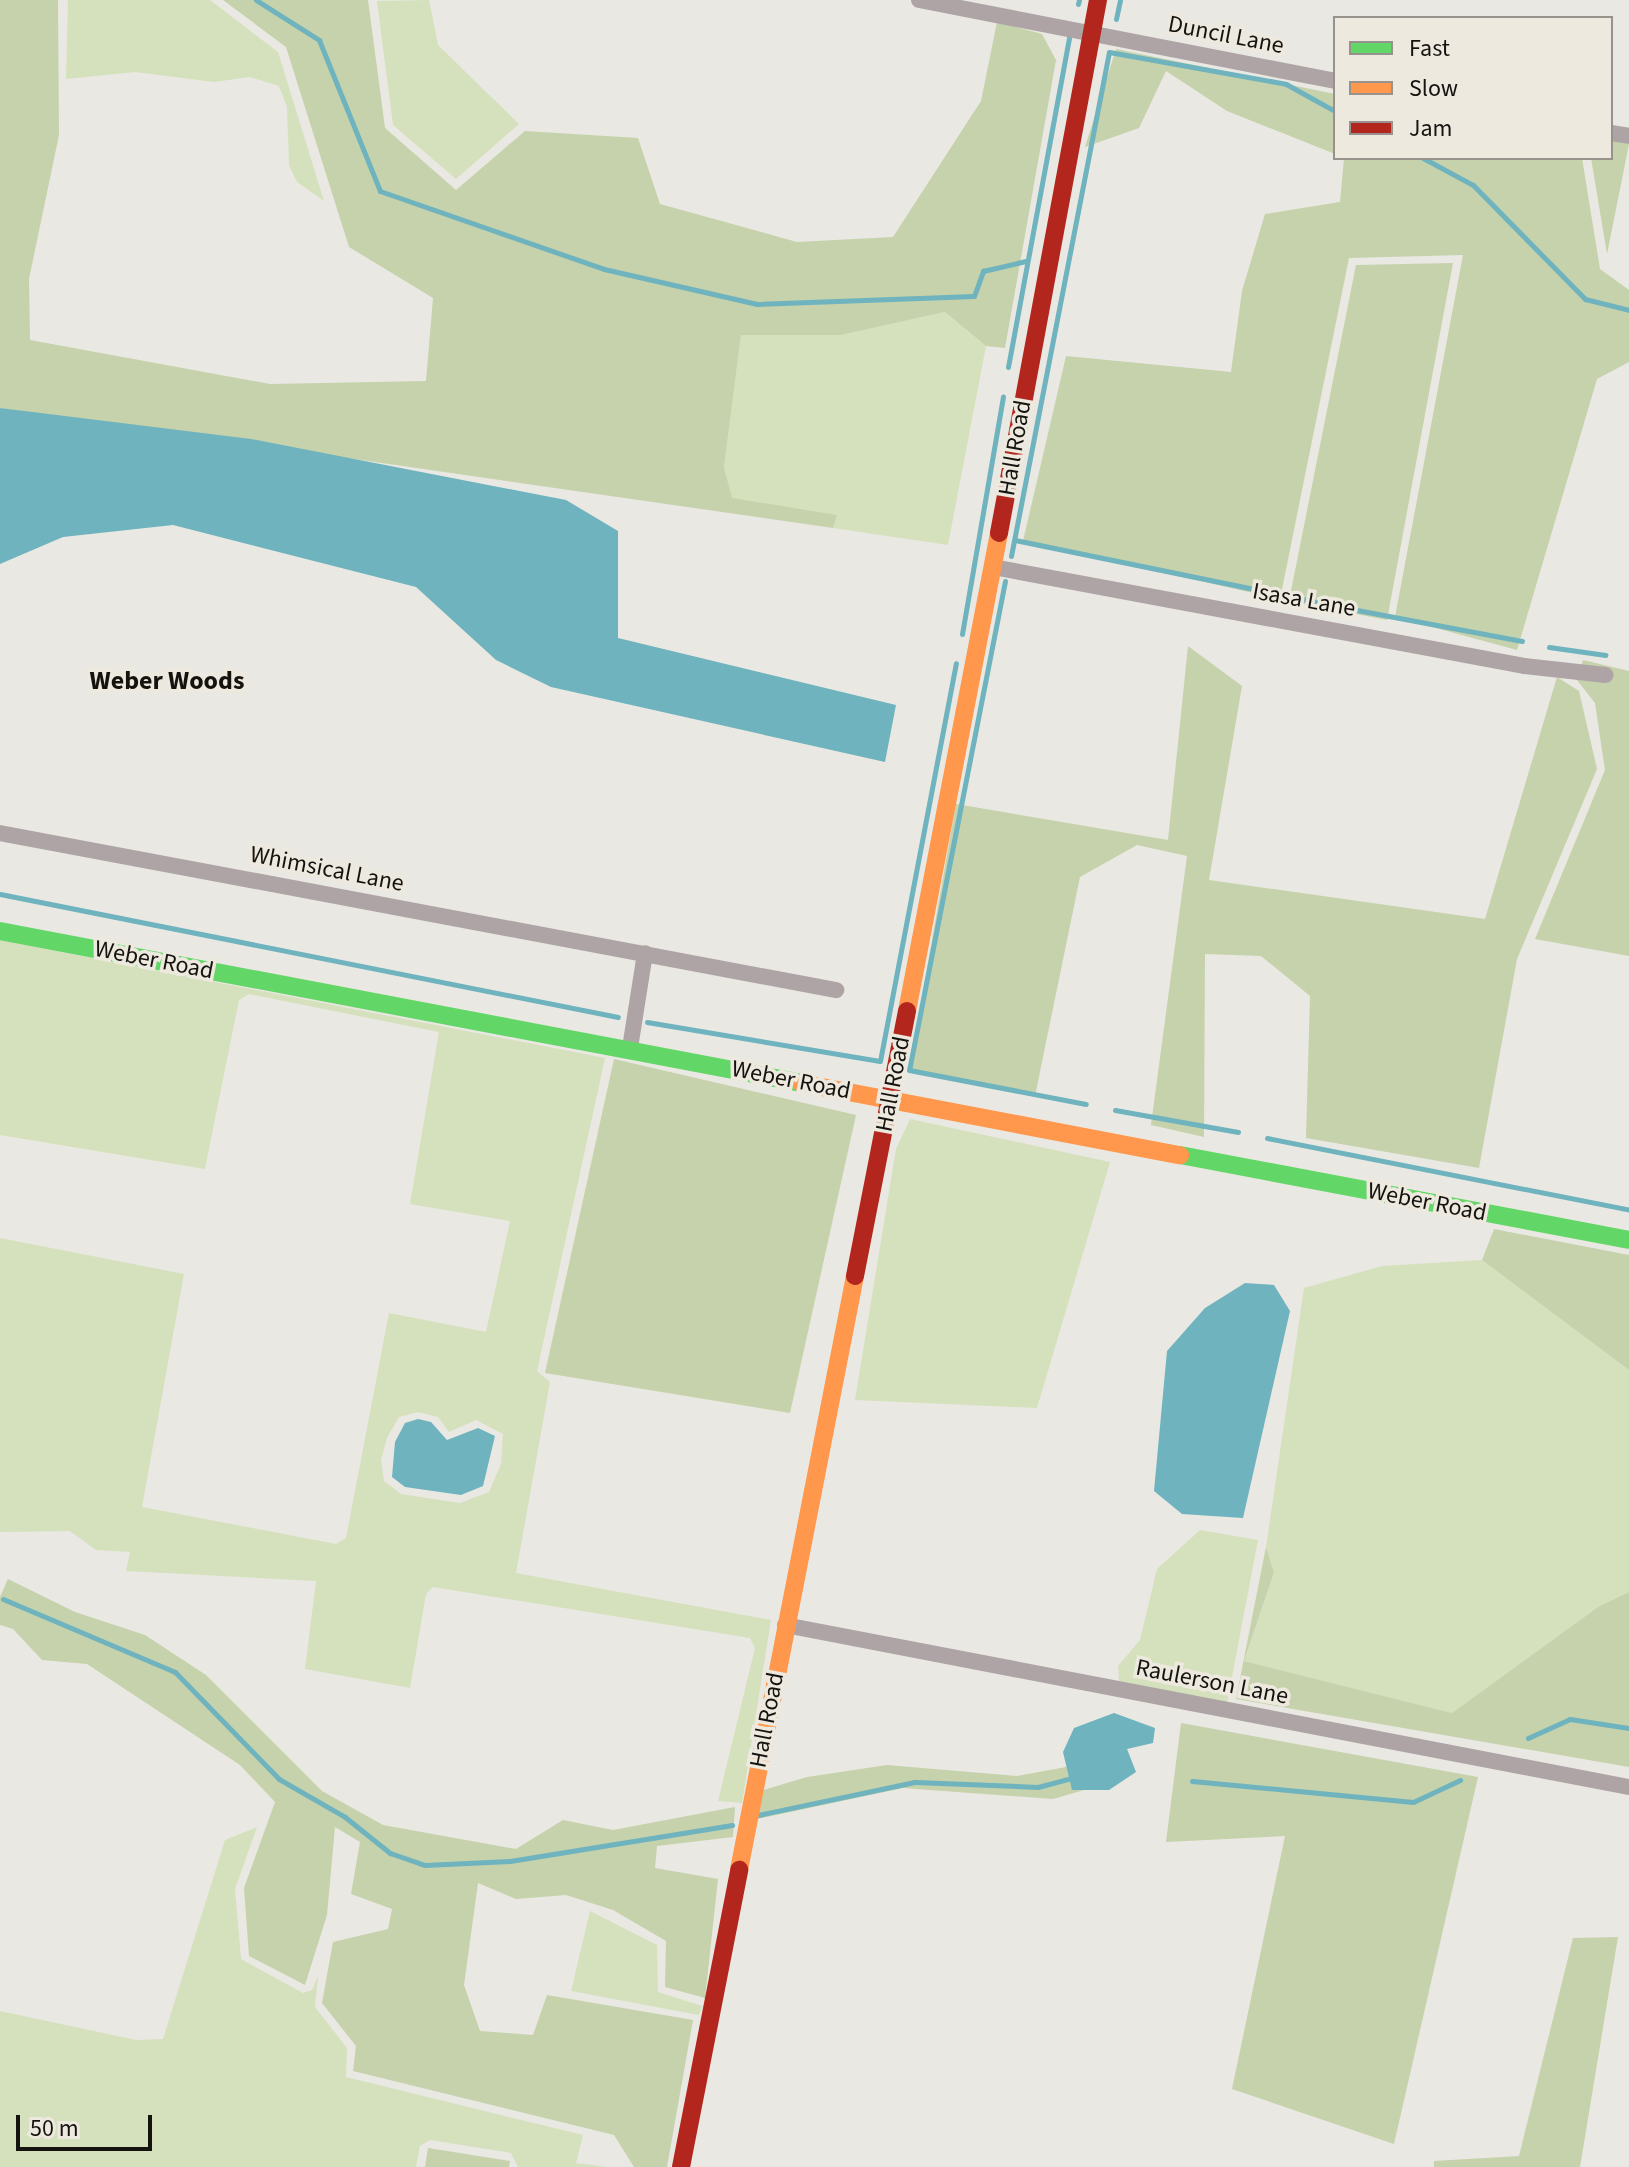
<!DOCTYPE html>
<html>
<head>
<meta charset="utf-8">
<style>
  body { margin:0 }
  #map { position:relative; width:1629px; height:2167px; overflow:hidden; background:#eae8e2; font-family:"Source Sans 3",sans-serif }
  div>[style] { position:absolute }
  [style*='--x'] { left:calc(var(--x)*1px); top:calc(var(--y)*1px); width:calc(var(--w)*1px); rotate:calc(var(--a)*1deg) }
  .green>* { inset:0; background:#d4e1bc }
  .forest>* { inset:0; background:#c5d2ab }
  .water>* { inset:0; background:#6eb3be }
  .stream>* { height:5px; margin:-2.5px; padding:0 2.5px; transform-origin:2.5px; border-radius:2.5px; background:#6eb3be }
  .street>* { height:16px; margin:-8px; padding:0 8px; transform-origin:8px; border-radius:8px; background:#aea4a6 }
  .fast>* { height:18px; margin:-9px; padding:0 9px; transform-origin:9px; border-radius:9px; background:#63d668 }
  .slow>* { height:18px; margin:-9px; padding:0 9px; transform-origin:9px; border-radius:9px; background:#ff974d }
  .jam>* { height:18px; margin:-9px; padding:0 9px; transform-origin:9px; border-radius:9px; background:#b3261e }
  span { translate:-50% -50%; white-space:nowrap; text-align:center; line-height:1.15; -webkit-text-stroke:7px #ede9de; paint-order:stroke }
  .street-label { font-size:24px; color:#151310 }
  .neighbourhood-label { font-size:26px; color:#151310; font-weight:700 }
  .legend { position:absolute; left:1333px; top:16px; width:280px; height:144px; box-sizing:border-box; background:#ede9de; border:2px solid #97938c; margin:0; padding:10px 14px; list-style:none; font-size:24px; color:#151310 }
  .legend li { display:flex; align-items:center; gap:16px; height:40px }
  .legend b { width:40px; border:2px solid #97938c }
  .scale { position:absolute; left:16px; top:2115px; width:136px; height:36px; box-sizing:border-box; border:4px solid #151310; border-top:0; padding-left:10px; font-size:24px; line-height:28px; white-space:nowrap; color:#151310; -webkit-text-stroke:6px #ede9de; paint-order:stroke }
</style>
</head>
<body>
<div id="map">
  <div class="green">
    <div style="clip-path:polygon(68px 0,210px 0,278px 52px,324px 201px,297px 182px,289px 165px,287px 107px,279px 86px,250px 77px,214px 82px,135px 72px,66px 79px)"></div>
    <div style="clip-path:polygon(429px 0,438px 45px,519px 124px,456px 179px,393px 125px,377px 1px)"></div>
    <div style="clip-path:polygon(945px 312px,986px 346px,948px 545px,833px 528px,837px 515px,732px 499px,724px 467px,741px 335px,841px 335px)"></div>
    <div style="clip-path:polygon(evenodd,0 940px,605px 1058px,537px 1371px,550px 1382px,516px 1573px,771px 1620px,742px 1803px,718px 1801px,755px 1648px,750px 1638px,433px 1587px,426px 1594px,410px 1688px,305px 1669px,316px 1581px,126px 1571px,130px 1552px,96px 1550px,70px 1531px,0 1532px,0 1238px,184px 1274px,142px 1507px,336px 1544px,346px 1538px,389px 1313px,486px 1332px,510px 1221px,410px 1204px,439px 1032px,249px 994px,239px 1000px,205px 1169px,0 1135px,0 940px,418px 1412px,438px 1417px,449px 1432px,476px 1420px,503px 1434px,501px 1464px,489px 1492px,460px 1503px,401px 1494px,384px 1481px,381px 1460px,387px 1438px,399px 1417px,418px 1412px)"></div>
    <div style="clip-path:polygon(910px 1119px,1110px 1162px,1037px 1408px,855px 1400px,896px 1149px)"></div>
    <div style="clip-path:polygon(1482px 1260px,1629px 1370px,1629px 1592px,1598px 1607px,1452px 1713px,1244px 1661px,1274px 1574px,1266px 1547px,1304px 1288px,1382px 1266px)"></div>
    <div style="clip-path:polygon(1200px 1530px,1258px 1540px,1227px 1703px,1119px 1681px,1118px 1666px,1140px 1640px,1157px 1569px)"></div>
    <div style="clip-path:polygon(257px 1827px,235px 1889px,241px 1959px,303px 1993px,312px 1990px,318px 1976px,315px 2007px,347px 2048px,346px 2077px,583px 2135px,576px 2163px,607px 2167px,518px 2167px,511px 2153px,430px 2140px,420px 2146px,416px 2167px,0 2167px,0 2011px,136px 2040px,163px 2039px,225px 1840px)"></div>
    <div style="clip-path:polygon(590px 1911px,657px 1945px,658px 1992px,702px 2006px,699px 2015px,571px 1991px)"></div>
  </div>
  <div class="forest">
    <div style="clip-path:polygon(0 0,58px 0,59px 135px,29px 279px,30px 340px,270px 384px,426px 381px,433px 298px,349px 247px,286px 47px,223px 0,368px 0,385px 128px,456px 190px,525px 131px,638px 138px,660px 204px,797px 242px,893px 237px,981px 101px,997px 22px,1042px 34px,1056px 60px,1005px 348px,986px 346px,945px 312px,841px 335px,741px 335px,724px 467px,732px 498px,837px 515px,833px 528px,0 408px)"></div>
    <div style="clip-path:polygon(1116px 49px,1335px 94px,1335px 154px,1227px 111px,1166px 71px,1139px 128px,1085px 147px)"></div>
    <div style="clip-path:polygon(1611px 125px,1629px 128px,1629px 144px,1607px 254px,1591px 158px,1611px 158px)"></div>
    <div style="clip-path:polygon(1344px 158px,1582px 158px,1600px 269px,1629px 290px,1629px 362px,1597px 379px,1517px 650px,1395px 617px,1463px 255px,1349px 258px,1280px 599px,1023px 541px,1066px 356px,1231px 372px,1242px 291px,1265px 214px,1340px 202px)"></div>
    <div style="clip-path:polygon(1453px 263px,1387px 620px,1289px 601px,1356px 265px)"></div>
    <div style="clip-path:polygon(1188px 646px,1242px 686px,1209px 880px,1485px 919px,1557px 677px,1579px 691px,1597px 769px,1517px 959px,1479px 1168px,1306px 1138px,1310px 996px,1261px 956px,1205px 954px,1204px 1137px,1151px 1125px,1187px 856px,1137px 845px,1080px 877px,1035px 1096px,909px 1070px,956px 804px,1168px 840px)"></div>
    <div style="clip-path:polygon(1583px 660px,1629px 671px,1629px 956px,1535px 939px,1605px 770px,1595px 703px,1577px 680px)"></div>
    <div style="clip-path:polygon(614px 1059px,856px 1115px,790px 1413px,545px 1373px)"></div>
    <div style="clip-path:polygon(1494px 1229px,1629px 1255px,1629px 1370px,1482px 1260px)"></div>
    <div style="clip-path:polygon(1266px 1547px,1274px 1573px,1244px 1661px,1452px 1713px,1598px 1607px,1629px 1592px,1629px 1767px,1236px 1699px)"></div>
    <div style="clip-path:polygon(8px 1579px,75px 1612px,145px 1635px,206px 1675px,322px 1791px,383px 1825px,516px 1849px,563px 1820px,613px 1830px,735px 1807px,733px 1837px,657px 1846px,655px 1868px,718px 1879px,705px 1998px,665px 1987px,666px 1941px,613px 1910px,566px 1895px,516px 1899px,478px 1883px,464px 1985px,480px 2031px,533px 2035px,547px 1995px,693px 2020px,667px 2167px,634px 2167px,614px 2135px,353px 2071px,356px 2046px,322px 2003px,333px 1942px,388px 1929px,392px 1909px,351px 1894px,360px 1842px,335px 1827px,327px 1915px,305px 1985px,249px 1956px,244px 1888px,275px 1802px,240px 1765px,87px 1664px,42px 1660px,13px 1629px,0 1625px,0 1597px)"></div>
    <div style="clip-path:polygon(1181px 1723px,1478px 1777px,1394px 2144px,1232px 2089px,1285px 1836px,1166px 1842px)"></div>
    <div style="clip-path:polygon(1088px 1763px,1098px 1786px,1053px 1799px,903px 1788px,757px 1819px,760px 1791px,807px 1777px,887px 1765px,1017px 1776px)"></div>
    <div style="clip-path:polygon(1618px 1937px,1580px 2167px,1434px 2167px,1434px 2161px,1519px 2156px,1573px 1938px)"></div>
    <div style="clip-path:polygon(428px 2148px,510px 2161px,509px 2167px,425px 2167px)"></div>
  </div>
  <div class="water">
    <div style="clip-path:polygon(0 408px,251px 439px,566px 500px,618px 531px,618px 638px,896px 705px,885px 762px,551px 687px,496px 660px,416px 587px,173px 525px,63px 537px,0 564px)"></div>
    <div style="clip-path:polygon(1245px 1283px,1274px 1285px,1290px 1311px,1243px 1518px,1182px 1514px,1154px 1491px,1167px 1351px,1205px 1308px)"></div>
    <div style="clip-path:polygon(418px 1419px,431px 1422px,447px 1440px,478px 1428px,495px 1436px,483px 1486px,461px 1495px,405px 1487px,392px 1477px,395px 1442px,405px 1423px)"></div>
    <div style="clip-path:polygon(1114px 1713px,1155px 1728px,1153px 1743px,1127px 1749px,1136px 1772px,1109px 1790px,1072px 1790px,1063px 1752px,1074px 1728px)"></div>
  </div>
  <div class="stream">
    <div style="--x:256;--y:0;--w:75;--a:32.4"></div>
    <div style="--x:319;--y:40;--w:163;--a:68"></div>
    <div style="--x:380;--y:191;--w:237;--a:19.2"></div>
    <div style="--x:604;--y:269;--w:157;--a:12.9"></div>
    <div style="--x:757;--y:304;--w:217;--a:-2.1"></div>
    <div style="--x:974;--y:296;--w:27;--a:-70"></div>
    <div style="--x:983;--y:271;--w:44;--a:-13.1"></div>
    <div style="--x:1078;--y:4;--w:4;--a:-76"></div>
    <div style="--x:1116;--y:19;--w:19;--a:-78"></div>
    <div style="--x:1423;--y:158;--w:57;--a:28.4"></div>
    <div style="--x:1473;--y:185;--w:160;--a:45.5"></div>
    <div style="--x:1585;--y:299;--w:45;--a:14"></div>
    <div style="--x:1008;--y:367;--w:339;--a:-79.5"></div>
    <div style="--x:1015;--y:540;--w:308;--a:11.6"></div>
    <div style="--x:1011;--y:556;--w:513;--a:-79"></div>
    <div style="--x:1109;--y:52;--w:180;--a:10.2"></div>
    <div style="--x:1286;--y:84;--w:56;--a:28.9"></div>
    <div style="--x:1005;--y:581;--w:498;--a:101.1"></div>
    <div style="--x:909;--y:1070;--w:180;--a:10.9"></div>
    <div style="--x:1346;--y:608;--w:179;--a:10.6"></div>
    <div style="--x:962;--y:634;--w:241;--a:-80.2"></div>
    <div style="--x:1549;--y:647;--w:57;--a:8.1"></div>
    <div style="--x:0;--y:894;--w:630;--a:11.26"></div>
    <div style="--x:647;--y:1022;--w:236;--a:9.5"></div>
    <div style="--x:880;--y:1061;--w:405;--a:-79.2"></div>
    <div style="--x:1115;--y:1110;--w:125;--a:10.1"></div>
    <div style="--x:1267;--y:1138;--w:369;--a:11.2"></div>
    <div style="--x:3;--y:1599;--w:187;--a:23"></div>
    <div style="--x:175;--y:1672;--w:149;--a:45.8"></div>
    <div style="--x:279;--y:1779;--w:76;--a:29.9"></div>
    <div style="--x:345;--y:1817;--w:58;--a:38.7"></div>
    <div style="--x:390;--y:1853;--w:37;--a:19"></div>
    <div style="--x:425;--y:1865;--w:85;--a:-2.7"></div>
    <div style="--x:510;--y:1861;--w:225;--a:-9.2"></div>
    <div style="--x:1528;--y:1738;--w:46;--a:-24.3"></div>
    <div style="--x:1570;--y:1719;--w:60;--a:8.7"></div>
    <div style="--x:1192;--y:1781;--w:222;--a:5.4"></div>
    <div style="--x:1413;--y:1802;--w:52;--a:-25.1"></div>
    <div style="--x:758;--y:1815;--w:160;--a:-11.9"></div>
    <div style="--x:915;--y:1782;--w:123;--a:2.3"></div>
    <div style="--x:1038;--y:1787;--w:35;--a:-15"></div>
  </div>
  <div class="street">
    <div style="--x:919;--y:0;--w:424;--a:11"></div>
    <div style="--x:1611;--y:133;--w:18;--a:9"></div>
    <div style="--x:993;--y:567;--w:540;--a:10.56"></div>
    <div style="--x:1524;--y:666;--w:82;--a:6.3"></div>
    <div style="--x:0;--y:833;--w:851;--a:10.64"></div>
    <div style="--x:630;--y:1048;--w:96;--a:-81"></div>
    <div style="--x:785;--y:1625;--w:859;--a:10.87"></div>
  </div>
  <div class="fast">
    <div style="--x:0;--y:931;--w:815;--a:10.74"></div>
    <div style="--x:1180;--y:1155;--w:457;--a:10.7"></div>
  </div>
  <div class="slow">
    <div style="--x:907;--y:1011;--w:487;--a:-79.1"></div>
    <div style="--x:801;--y:1083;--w:386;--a:10.8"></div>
    <div style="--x:739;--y:1870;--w:605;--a:-78.95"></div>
  </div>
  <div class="jam">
    <div style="--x:999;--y:533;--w:542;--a:-79.48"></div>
    <div style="--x:855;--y:1276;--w:270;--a:-78.9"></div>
    <div style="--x:681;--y:2167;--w:303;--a:-78.9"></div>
  </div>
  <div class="street-label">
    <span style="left:1226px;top:35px;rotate:11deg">Duncil Lane</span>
    <span style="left:1015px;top:448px;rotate:-80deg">Hall Road</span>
    <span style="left:1304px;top:600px;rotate:10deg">Isasa Lane</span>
    <span style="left:327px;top:869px;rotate:11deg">Whimsical Lane</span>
    <span style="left:154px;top:960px;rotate:11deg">Weber Road</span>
    <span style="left:791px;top:1080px;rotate:11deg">Weber Road</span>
    <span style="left:893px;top:1084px;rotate:-79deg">Hall Road</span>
    <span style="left:1427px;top:1202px;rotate:11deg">Weber Road</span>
    <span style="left:1212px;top:1682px;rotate:11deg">Raulerson Lane</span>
    <span style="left:767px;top:1720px;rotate:-79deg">Hall Road</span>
  </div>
  <div class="neighbourhood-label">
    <span style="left:167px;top:681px">Weber Woods</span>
  </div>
  <ul class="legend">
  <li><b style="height:10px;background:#63d668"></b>Fast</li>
  <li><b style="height:10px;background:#ff974d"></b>Slow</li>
  <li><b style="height:10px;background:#b3261e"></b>Jam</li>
  </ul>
  <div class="scale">50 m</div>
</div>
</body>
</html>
